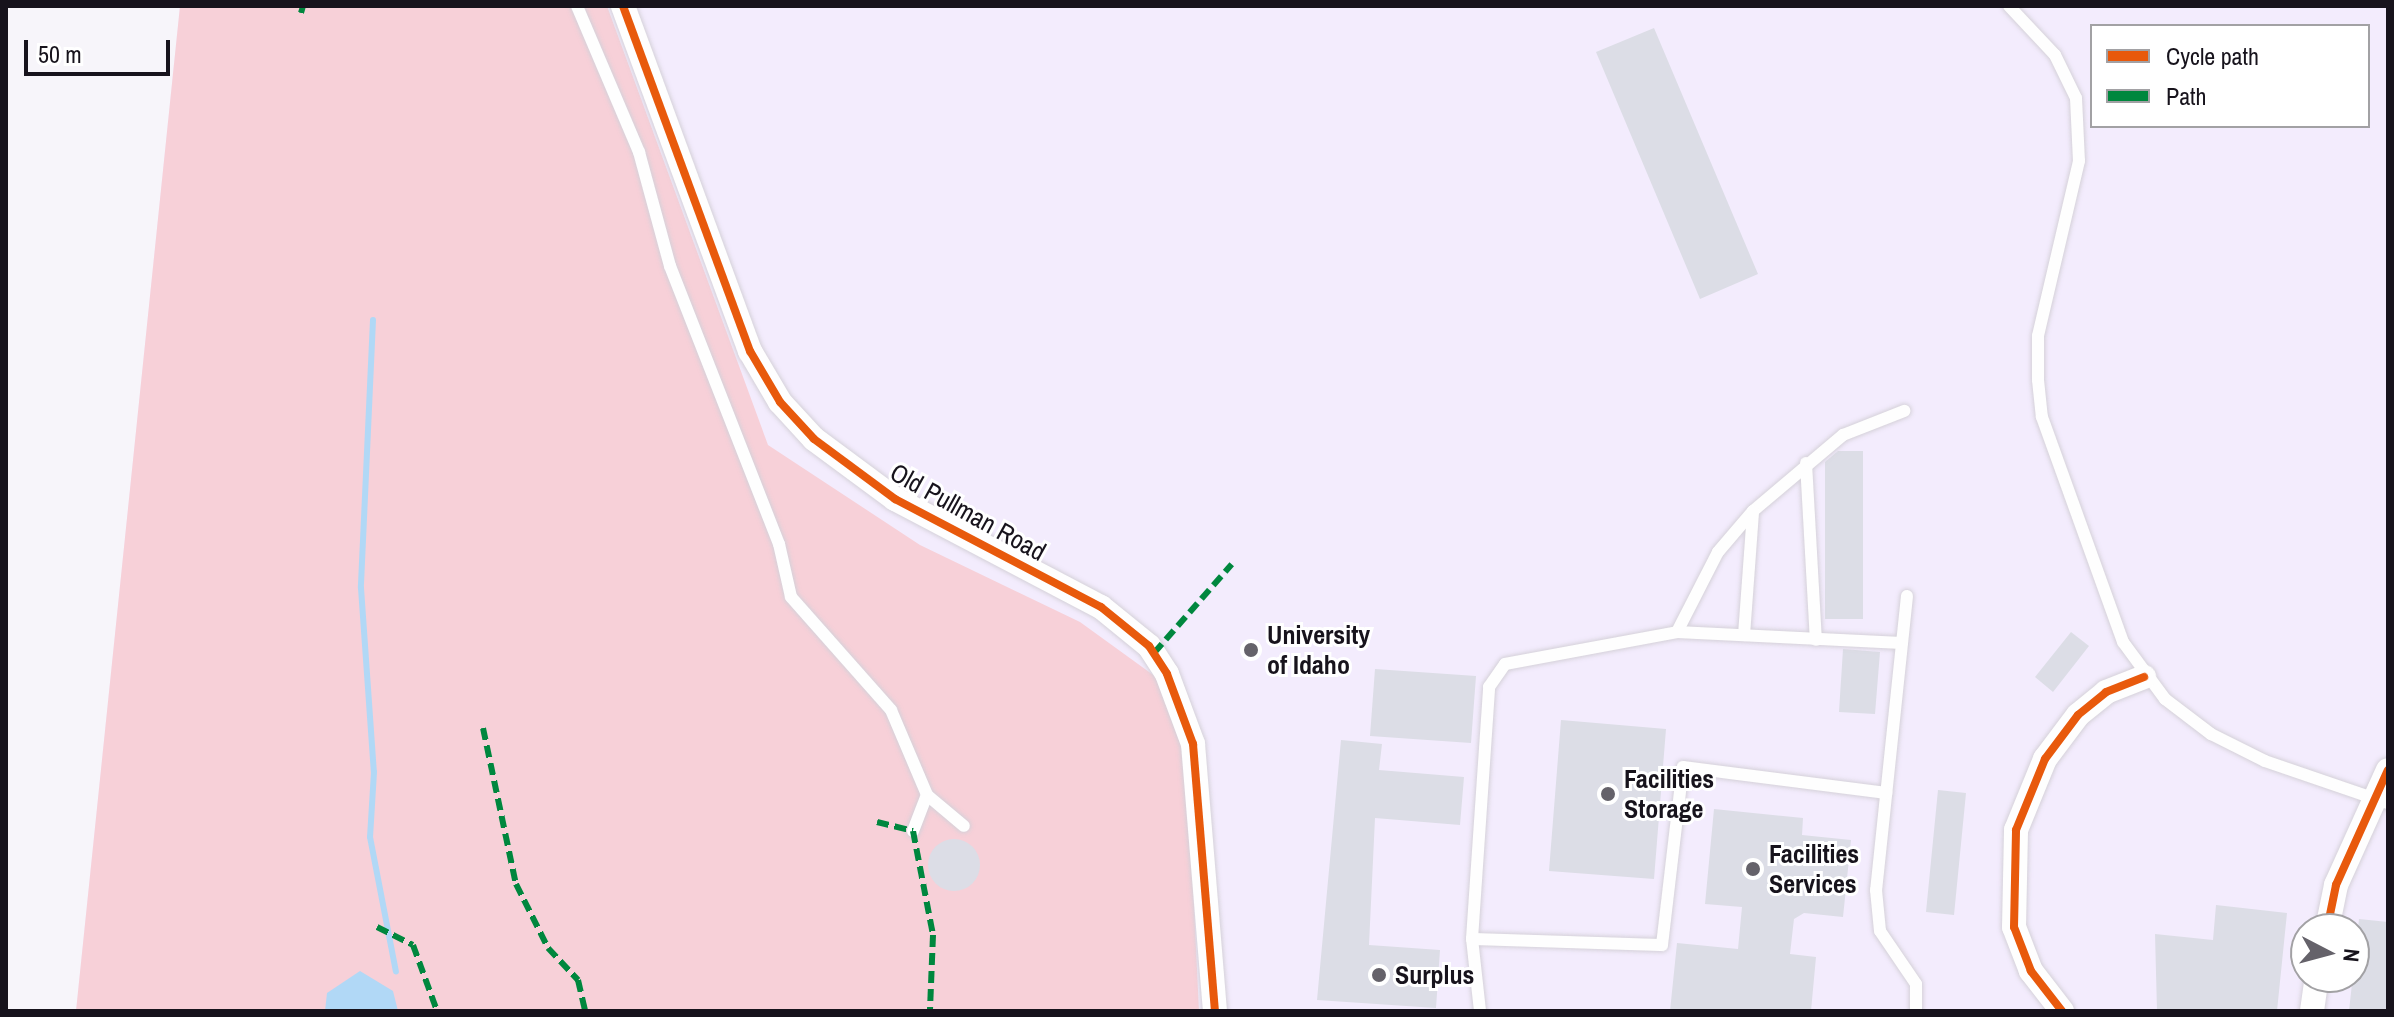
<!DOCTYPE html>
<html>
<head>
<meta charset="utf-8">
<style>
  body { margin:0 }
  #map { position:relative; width:2394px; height:1017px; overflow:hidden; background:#f7f5fa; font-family:"Archivo Narrow",sans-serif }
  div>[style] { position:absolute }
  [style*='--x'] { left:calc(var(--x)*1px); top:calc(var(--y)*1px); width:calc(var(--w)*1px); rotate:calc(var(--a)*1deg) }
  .built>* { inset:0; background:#f3ecfd }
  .green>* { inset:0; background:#f7d0d8 }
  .water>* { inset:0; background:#b1d8f6 }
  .stream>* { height:6px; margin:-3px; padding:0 3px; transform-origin:3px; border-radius:3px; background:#b1d8f6 }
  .building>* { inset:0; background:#dcdde6 }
  .round { border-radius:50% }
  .roads { filter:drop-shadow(0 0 2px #d5d1d9) drop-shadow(0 0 2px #d5d1d9) }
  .service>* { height:12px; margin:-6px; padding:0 6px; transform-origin:6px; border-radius:6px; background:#fefefe }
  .minor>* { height:24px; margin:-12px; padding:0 12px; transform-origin:12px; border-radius:12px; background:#fefefe }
  .quiet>* { height:6px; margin-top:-3px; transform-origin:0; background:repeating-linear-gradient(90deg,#00873e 0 12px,transparent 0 18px) }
  .cycleway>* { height:8px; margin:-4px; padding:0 4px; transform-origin:4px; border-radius:4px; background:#e8590c }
  .dots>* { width:22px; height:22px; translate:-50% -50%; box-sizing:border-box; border:4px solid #fff; border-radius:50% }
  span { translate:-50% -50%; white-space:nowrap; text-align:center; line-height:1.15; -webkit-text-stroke:6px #fff; paint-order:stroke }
  .street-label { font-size:26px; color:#17131c }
  .poi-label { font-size:26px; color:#17131c; font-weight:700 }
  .left { translate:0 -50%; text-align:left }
  .frame { position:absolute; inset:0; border:8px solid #17131c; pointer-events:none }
  .legend { position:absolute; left:2090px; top:24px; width:280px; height:104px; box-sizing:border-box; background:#fff; border:2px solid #a2a1a4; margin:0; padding:10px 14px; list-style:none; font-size:24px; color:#17131c }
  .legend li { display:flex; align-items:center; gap:16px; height:40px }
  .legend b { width:40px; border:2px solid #a2a1a4 }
  .north { position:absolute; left:2290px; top:913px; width:80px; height:80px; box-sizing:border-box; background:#fff; border:2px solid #a2a1a4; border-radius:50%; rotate:96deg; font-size:22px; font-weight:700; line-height:32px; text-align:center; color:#17131c }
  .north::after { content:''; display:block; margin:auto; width:28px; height:36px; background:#65626a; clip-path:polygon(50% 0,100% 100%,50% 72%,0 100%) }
  .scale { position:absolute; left:24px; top:40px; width:146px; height:36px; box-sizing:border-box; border:4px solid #17131c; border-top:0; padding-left:10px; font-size:24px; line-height:28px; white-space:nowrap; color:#17131c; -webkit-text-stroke:6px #fff; paint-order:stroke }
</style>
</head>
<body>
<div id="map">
  <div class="built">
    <div style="clip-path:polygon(evenodd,180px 6px,2388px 6px,2388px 1011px,76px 1011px,180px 6px,2092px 26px,2368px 26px,2368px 126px,2092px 126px,2092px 26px,180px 6px,2306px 929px,2354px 929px,2354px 977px,2306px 977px,2306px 929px)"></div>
  </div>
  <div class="green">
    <div style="clip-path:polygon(180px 6px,607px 6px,768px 445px,920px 545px,1080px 622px,1156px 677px,1187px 760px,1199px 1011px,76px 1011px)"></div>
  </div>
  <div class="water">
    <div style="clip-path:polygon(360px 971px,393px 991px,398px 1011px,325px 1011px,327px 993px)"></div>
  </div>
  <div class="stream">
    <div style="--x:373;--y:320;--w:268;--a:92.6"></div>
    <div style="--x:361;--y:588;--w:184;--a:86"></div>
    <div style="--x:374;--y:772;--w:65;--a:93.5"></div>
    <div style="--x:370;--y:837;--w:137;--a:79.1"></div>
  </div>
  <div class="building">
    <div style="clip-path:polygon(1654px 28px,1758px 274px,1700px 299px,1596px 52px)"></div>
    <div style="clip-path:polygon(1838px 451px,1863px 451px,1863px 619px,1825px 619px,1825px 462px)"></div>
    <div style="clip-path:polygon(2071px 632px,2089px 646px,2053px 692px,2035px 677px)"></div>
    <div style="clip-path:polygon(1843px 649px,1880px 652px,1875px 714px,1839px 712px)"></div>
    <div style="clip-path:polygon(1375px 669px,1476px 676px,1471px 743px,1370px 736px)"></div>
    <div style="clip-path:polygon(1561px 720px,1666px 729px,1654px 879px,1549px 871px)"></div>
    <div style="clip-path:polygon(1341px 740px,1382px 744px,1379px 770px,1464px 777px,1460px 825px,1375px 818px,1369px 945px,1440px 950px,1436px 1008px,1317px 1000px)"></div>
    <div style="clip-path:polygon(1938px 790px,1966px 793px,1954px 915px,1926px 912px)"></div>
    <div style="clip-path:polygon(1714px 809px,1803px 818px,1802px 835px,1851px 840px,1843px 917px,1804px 913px,1794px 919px,1790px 954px,1816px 957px,1811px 1011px,1670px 1011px,1677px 943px,1738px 949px,1742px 907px,1705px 904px)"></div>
    <div class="round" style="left:928px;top:839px;width:52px;height:52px"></div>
    <div style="clip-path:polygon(2216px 905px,2287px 913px,2277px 1011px,2157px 1011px,2155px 934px,2213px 940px)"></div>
    <div style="clip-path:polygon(2359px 919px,2388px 922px,2388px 1011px,2349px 1011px)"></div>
  </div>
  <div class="roads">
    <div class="service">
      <div style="--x:577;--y:6;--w:159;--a:67"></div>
      <div style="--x:639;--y:152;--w:118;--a:74.8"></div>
      <div style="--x:670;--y:266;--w:299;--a:68.6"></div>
      <div style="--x:779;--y:544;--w:54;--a:77.2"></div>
      <div style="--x:791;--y:597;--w:151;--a:48.5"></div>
      <div style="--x:891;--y:710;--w:92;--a:67"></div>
      <div style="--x:927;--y:795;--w:48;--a:40"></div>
      <div style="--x:2009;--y:6;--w:67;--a:46.8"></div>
      <div style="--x:2055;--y:55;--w:48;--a:64"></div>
      <div style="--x:2076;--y:98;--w:63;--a:87.3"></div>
      <div style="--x:2079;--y:161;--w:180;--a:103.2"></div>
      <div style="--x:2038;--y:336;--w:44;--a:90"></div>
      <div style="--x:2038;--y:380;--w:37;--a:84"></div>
      <div style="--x:2042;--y:417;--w:239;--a:70.2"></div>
      <div style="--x:2123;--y:642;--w:71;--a:53.6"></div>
      <div style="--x:2165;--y:699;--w:58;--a:37.3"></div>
      <div style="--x:2211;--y:734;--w:60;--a:26.6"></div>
      <div style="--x:2265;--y:761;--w:130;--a:18.9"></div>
      <div style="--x:1806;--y:463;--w:177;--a:86.8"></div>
      <div style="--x:1907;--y:596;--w:296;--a:96"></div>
      <div style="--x:1876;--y:890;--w:41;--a:84.4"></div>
      <div style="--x:1880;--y:931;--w:64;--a:55.8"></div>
      <div style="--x:1916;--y:984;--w:27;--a:90"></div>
      <div style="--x:1677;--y:632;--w:90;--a:-62.9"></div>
      <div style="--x:1718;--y:552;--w:54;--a:-49.5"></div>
      <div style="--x:1753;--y:511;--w:118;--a:-40.2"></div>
      <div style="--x:1843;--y:435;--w:66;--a:-21.5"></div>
      <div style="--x:1744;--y:635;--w:124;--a:-85.8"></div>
      <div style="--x:913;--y:831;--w:39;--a:-69"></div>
      <div style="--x:1472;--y:939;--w:253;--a:-86.1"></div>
      <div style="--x:1489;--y:687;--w:28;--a:-55"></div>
      <div style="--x:1505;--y:664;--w:175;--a:-10.5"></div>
      <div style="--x:1677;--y:632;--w:225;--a:2.8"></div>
      <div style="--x:1480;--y:1011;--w:72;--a:-96.3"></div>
      <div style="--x:1472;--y:939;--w:190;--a:1.8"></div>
      <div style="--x:1662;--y:945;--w:179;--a:-83.3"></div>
      <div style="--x:1683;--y:767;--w:205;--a:7.3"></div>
    </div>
    <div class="minor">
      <div style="--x:623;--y:6;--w:368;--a:69.8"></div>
      <div style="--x:750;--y:351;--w:59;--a:59.5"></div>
      <div style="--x:780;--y:402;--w:50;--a:47.4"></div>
      <div style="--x:814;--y:439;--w:101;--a:36.5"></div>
      <div style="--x:895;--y:499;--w:233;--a:27.7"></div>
      <div style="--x:1101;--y:607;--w:62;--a:39.1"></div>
      <div style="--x:1149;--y:646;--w:33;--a:57"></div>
      <div style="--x:1167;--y:674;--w:75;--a:69.6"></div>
      <div style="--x:1193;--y:744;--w:268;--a:85.3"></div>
      <div style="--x:2327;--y:929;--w:45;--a:-78.4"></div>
      <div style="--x:2336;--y:885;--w:126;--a:-65.7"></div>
      <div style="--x:2062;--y:1011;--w:51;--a:-127.8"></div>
      <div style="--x:2031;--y:971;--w:47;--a:-111.1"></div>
      <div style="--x:2014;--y:927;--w:97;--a:-88.8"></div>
      <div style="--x:2016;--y:830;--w:77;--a:-67.8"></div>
      <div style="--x:2045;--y:759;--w:55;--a:-53.1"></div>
      <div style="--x:2078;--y:715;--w:36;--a:-39"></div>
      <div style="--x:2106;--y:692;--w:41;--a:-21.5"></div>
      <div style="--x:2312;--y:1011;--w:34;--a:-82"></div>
    </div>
  </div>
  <div class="quiet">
    <div style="--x:301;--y:13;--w:7;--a:-74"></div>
    <div style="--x:1154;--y:653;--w:118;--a:-48.8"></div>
    <div style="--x:483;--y:728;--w:159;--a:78.1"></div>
    <div style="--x:516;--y:884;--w:72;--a:63.4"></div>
    <div style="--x:548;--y:948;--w:44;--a:46.8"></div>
    <div style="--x:578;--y:980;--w:32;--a:77"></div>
    <div style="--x:877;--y:822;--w:37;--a:14"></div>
    <div style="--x:913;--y:831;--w:106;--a:79.1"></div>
    <div style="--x:933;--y:935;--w:76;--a:92.3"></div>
    <div style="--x:377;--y:927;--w:40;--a:26.6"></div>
    <div style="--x:413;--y:945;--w:70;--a:70"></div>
  </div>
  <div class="cycleway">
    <div style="--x:623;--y:6;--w:368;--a:69.8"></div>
    <div style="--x:750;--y:351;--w:59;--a:59.5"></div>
    <div style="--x:780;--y:402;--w:50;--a:47.4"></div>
    <div style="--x:814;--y:439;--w:101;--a:36.5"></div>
    <div style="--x:895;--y:499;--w:233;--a:27.7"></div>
    <div style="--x:1101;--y:607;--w:62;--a:39.1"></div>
    <div style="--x:1149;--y:646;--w:33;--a:57"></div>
    <div style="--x:1167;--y:674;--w:75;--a:69.6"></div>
    <div style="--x:1193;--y:744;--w:268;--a:85.3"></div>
    <div style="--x:2327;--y:929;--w:45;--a:-78.4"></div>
    <div style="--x:2336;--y:885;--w:126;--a:-65.7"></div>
    <div style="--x:2062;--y:1011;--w:51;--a:-127.8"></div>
    <div style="--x:2031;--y:971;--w:47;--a:-111.1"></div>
    <div style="--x:2014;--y:927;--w:97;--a:-88.8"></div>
    <div style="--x:2016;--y:830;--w:77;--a:-67.8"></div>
    <div style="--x:2045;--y:759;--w:55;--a:-53.1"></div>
    <div style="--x:2078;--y:715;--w:36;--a:-39"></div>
    <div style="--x:2106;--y:692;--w:41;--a:-21.5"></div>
  </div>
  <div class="dots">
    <div style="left:1251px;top:650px;background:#65626a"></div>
    <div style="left:1608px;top:794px;background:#65626a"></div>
    <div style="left:1753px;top:869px;background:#65626a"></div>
    <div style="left:1379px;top:975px;background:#65626a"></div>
  </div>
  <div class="street-label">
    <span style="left:968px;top:512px;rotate:29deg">Old Pullman Road</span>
  </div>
  <div class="poi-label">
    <span class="left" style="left:1267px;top:650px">University<br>of Idaho</span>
    <span class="left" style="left:1624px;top:794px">Facilities<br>Storage</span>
    <span class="left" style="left:1769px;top:869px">Facilities<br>Services</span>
    <span class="left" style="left:1395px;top:975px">Surplus</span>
  </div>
  <div class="frame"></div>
  <ul class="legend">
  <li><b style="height:10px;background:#e8590c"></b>Cycle path</li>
  <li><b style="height:10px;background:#00873e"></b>Path</li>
  </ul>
  <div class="north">N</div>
  <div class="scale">50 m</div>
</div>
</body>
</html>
